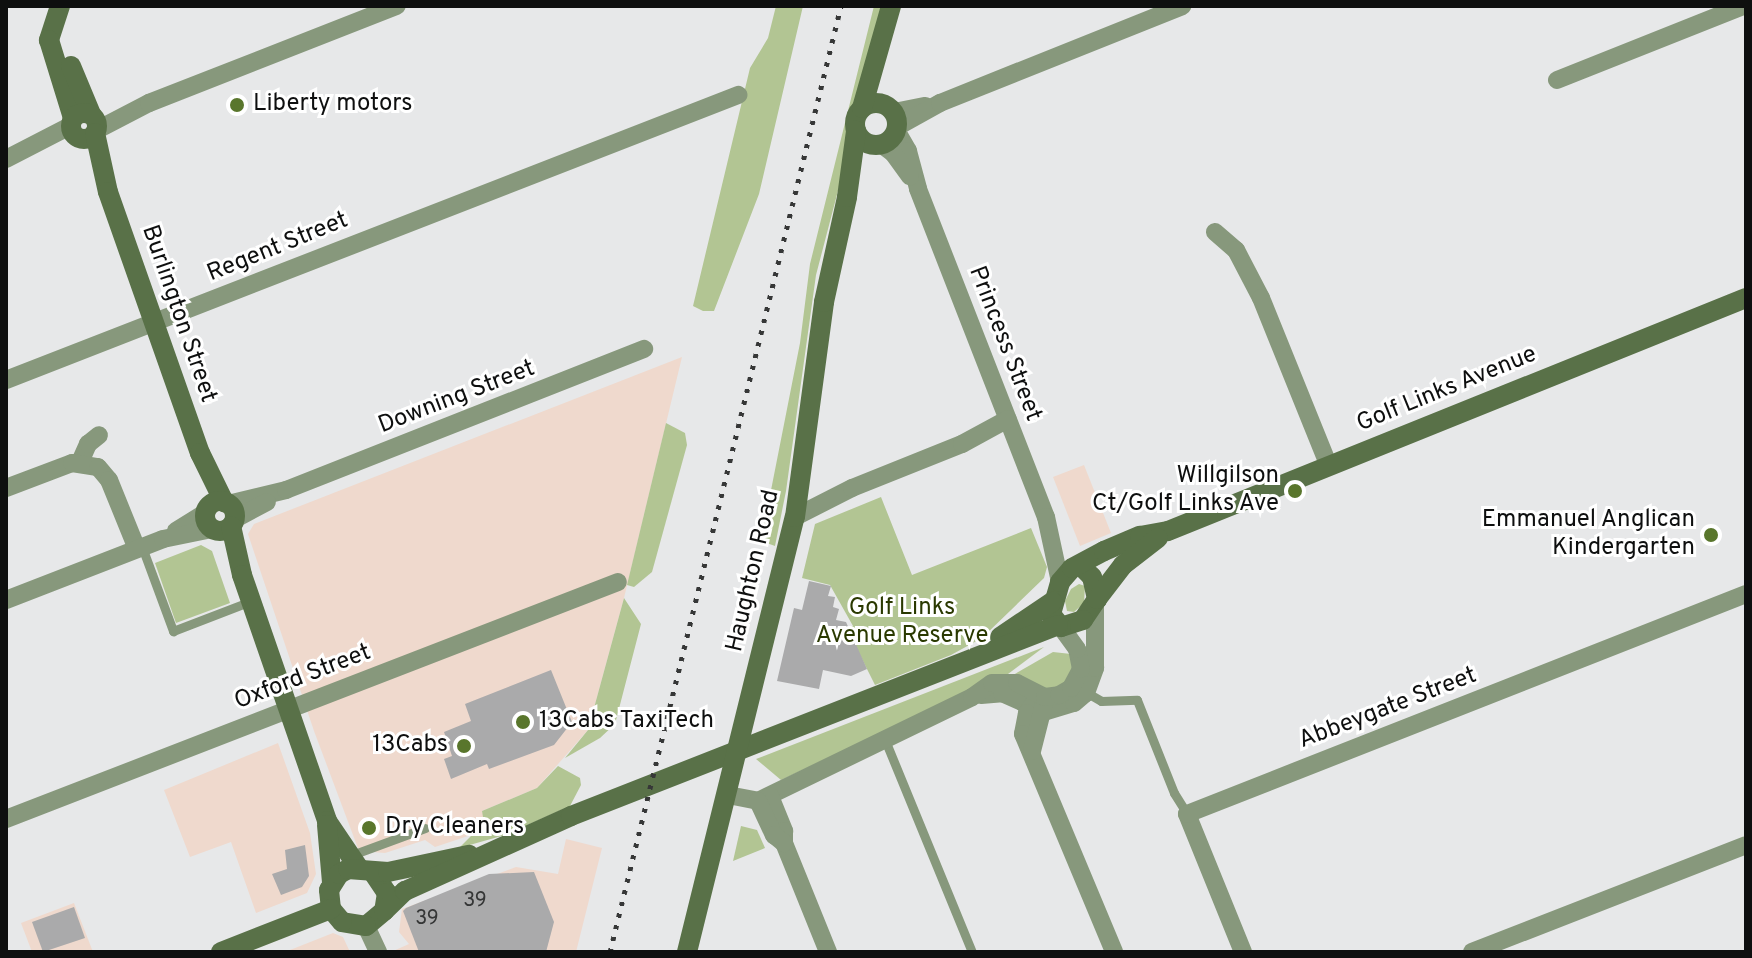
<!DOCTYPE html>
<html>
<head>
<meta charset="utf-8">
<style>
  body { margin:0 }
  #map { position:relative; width:1752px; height:958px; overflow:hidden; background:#e7e8e9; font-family:Overpass,sans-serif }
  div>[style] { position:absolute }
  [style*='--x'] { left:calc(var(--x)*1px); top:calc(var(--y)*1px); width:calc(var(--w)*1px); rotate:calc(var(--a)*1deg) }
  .commercial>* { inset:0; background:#efd9cd }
  .green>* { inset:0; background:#b2c593 }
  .building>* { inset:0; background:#aaaaab }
  .lane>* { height:9px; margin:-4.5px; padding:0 4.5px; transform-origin:4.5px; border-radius:4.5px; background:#87987c }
  .street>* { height:18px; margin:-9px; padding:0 9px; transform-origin:9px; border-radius:9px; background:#87987c }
  .secondary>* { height:20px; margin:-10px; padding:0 10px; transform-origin:10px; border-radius:10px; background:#597148 }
  .secondary>.ring { margin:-10px; padding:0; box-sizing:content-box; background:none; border:20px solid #597148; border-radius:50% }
  .rail>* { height:5px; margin-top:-2.5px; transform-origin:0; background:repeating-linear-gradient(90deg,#363737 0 4px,transparent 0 12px) }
  .dots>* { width:22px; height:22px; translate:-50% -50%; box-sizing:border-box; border:4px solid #fff; border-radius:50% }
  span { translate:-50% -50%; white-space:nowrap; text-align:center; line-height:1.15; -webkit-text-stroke:6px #fff; paint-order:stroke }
  .number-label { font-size:20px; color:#353636 }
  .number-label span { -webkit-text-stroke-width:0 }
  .poi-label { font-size:24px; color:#0e0f0f }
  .left { translate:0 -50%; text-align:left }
  .right { translate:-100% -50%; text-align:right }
  .street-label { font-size:24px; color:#0e0f0f }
  .park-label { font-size:24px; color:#2a3901 }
  .frame { position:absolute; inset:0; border:8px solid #0e0f0f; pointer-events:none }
</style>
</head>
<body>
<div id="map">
  <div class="commercial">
    <div style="clip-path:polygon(682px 357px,624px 598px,588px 730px,537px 788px,482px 811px,484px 817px,471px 835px,435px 847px,425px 840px,385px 853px,359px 851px,314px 731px,248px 534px,254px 524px)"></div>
    <div style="clip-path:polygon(1084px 465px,1111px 533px,1080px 546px,1053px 477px)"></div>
    <div style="clip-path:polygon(278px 743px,310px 833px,316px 874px,307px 893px,256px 913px,231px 842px,190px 857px,164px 790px)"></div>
    <div style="clip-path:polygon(566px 839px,602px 848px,576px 952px,391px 952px,409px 944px,399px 932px,402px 909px,516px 867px,558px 874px)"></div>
    <div style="clip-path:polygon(74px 903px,93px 952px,32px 952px,21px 923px)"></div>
    <div style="clip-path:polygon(333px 933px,343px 937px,350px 952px,285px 952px)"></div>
  </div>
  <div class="green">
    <div style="clip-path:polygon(776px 6px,803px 6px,759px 194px,714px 311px,703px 311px,693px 306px,750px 68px,768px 38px)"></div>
    <div style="clip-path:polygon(874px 6px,883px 6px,861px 99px,851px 113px,851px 141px,816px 275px,786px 491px,775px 546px,761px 541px,800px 343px,810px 264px)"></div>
    <div style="clip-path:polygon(666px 423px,685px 433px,687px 445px,652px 572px,634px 587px,627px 585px)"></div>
    <div style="clip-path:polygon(881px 497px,912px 575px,1031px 528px,1047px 567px,1044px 578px,982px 638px,951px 655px,875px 685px,847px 629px,853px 626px,830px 585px,802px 578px,815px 524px)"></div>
    <div style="clip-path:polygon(201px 545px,212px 551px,230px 603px,176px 623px,155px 563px)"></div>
    <div style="clip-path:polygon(1079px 584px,1085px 586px,1084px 603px,1074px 612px,1067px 611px,1065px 601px,1071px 589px)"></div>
    <div style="clip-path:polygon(624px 598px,641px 624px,615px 724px,600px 738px,565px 758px,588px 730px)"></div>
    <div style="clip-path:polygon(1044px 647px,1008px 674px,781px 780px,756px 759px)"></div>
    <div style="clip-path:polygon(1053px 652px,1071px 654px,1074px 664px,1068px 682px,1048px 690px,1013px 675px)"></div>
    <div style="clip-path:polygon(558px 766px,580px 778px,581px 785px,570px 806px,505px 835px,459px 848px,471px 836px,468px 823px,483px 817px,482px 811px,537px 788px)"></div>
    <div style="clip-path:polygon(741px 826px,757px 830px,765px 848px,733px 861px)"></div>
  </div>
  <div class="building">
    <div style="clip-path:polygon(809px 581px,831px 586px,828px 596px,835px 597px,833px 607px,839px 609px,836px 620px,846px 622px,867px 669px,851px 676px,823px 670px,819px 689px,777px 681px,794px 608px,802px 610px)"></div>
    <div style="clip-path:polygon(551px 670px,572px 722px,554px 745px,489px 769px,487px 764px,451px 779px,444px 759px,452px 756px,444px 732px,471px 721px,465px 704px)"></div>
    <div style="clip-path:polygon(305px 845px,309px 876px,302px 887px,281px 895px,272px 874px,287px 869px,285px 850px)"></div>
    <div style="clip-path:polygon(534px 872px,554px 922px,546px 952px,419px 952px,403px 911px,406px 908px,489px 874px)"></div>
    <div style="clip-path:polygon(74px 907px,85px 938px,43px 952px,32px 922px)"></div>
  </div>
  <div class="lane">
    <div style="--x:142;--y:547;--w:90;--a:69.7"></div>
    <div style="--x:173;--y:631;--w:84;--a:-21"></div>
    <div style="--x:1084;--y:691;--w:20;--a:30"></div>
    <div style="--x:1101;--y:701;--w:36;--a:-2"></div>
    <div style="--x:1137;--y:700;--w:100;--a:68.3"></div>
    <div style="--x:1174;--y:793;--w:25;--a:58"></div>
    <div style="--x:885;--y:740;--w:229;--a:67.7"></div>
    <div style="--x:349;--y:856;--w:81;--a:-20.2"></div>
  </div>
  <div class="street">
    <div style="--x:1557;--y:80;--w:200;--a:-21.7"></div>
    <div style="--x:894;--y:112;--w:32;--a:-11"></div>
    <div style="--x:897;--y:127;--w:49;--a:-29.2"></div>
    <div style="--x:940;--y:103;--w:261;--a:-21.8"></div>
    <div style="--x:97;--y:130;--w:59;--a:-27.4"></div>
    <div style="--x:149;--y:103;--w:266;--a:-21.4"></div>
    <div style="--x:896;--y:130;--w:24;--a:60"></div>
    <div style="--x:908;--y:151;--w:39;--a:75"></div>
    <div style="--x:918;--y:189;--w:352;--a:68.7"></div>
    <div style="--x:1046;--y:517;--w:66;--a:77.8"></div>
    <div style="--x:881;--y:144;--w:15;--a:37"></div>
    <div style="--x:893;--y:153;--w:29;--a:54"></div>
    <div style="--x:6;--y:159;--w:72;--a:-27.3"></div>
    <div style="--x:1215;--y:232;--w:28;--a:41"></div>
    <div style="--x:1236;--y:250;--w:54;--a:62.5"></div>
    <div style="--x:1261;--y:298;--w:181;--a:68"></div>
    <div style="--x:6;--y:380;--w:786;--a:-21.27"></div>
    <div style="--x:80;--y:462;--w:20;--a:-66"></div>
    <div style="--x:88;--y:444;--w:14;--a:-39"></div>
    <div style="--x:6;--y:488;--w:71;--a:-20.7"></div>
    <div style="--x:72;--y:463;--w:26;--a:9"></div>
    <div style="--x:98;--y:467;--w:17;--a:50"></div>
    <div style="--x:109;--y:480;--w:74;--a:67.9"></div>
    <div style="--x:228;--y:504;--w:60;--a:-13.6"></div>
    <div style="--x:286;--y:490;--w:385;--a:-21.5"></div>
    <div style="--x:795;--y:517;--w:64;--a:-27"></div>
    <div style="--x:852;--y:488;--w:118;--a:-21.8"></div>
    <div style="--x:962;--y:444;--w:52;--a:-28.5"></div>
    <div style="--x:235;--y:519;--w:36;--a:-28"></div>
    <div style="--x:176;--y:531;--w:36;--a:-32"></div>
    <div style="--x:6;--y:600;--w:168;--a:-21.2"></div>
    <div style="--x:163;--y:539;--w:50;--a:-11.5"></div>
    <div style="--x:981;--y:695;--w:21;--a:-5"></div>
    <div style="--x:1002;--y:693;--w:46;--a:24.3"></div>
    <div style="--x:1044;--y:712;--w:31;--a:-17"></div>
    <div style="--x:1074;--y:703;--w:16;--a:-40"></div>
    <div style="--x:1086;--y:693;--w:27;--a:-70"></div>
    <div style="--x:1095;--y:668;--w:63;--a:-90"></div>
    <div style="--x:1039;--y:696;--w:21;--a:125"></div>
    <div style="--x:1027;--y:713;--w:21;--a:101"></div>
    <div style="--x:1023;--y:734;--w:236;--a:67.3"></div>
    <div style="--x:1032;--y:751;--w:53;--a:-75.7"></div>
    <div style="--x:728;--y:795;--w:31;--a:11"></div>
    <div style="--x:758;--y:801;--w:238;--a:-25.9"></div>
    <div style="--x:972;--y:697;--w:24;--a:-35"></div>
    <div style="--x:992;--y:683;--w:25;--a:0"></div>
    <div style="--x:1017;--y:683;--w:31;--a:27"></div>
    <div style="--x:1045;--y:697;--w:14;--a:-8"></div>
    <div style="--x:1059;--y:695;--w:14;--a:-30"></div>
    <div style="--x:1071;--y:688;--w:21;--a:-62"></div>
    <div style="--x:1081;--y:669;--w:20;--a:-101"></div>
    <div style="--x:1077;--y:649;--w:27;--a:-126"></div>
    <div style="--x:770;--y:796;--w:38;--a:68"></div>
    <div style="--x:784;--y:831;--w:12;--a:90"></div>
    <div style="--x:784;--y:843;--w:118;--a:68"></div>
    <div style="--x:758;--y:801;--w:38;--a:65"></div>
    <div style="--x:774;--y:835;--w:13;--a:39"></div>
    <div style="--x:6;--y:819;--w:656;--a:-21.17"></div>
    <div style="--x:366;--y:926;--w:29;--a:65"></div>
    <div style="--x:1243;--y:952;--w:149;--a:-112.1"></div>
    <div style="--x:1187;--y:814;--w:601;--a:-21.48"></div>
    <div style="--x:1472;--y:952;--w:294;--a:-21.3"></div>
  </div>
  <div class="secondary">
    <div style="--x:60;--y:6;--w:36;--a:108"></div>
    <div style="--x:49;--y:40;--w:82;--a:72.9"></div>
    <div style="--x:71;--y:66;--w:52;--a:67.4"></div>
    <div class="ring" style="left:855px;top:103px;width:22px;height:22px"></div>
    <div style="--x:862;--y:108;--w:106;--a:-74.1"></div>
    <div class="ring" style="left:71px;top:113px;width:6px;height:6px"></div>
    <div style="--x:95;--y:133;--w:60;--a:77.6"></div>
    <div style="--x:108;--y:192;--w:277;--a:70.6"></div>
    <div style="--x:200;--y:453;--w:55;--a:63.9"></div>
    <div class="ring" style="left:205px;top:501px;width:10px;height:10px"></div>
    <div style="--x:231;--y:526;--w:50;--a:77.3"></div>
    <div style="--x:242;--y:575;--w:260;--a:70.9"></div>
    <div style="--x:327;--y:821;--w:55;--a:56"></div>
    <div style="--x:1080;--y:565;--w:17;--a:45"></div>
    <div style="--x:1092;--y:577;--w:23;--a:77"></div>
    <div style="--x:1097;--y:599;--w:25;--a:124"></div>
    <div style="--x:1083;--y:620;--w:23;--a:162"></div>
    <div style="--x:1061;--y:627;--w:16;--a:-128"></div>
    <div style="--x:1051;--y:614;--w:33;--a:-74"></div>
    <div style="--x:1060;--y:582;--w:18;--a:-49"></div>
    <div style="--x:1072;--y:568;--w:36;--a:-28"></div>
    <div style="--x:1104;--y:551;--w:39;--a:-23"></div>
    <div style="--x:1140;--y:536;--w:28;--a:-10"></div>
    <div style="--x:1168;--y:531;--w:623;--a:-21.96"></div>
    <div style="--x:1097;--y:599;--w:43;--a:-52.6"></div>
    <div style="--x:1123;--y:565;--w:44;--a:-37.6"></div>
    <div style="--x:1000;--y:637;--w:63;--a:-33.9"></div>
    <div style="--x:327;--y:825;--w:57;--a:85"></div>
    <div style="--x:372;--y:871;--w:27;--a:56"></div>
    <div style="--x:387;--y:893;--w:18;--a:99"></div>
    <div style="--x:384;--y:911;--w:23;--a:140"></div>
    <div style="--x:366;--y:926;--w:24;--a:-171"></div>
    <div style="--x:342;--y:922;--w:17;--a:-130"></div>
    <div style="--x:331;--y:909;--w:19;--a:-96"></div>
    <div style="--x:329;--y:890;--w:19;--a:-58"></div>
    <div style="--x:339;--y:874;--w:10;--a:-29"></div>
    <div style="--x:348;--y:869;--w:40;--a:4.3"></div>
    <div style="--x:388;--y:872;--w:83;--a:-11.9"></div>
    <div style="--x:384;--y:911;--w:29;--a:-44"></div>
    <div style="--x:405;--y:891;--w:182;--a:-24.3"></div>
    <div style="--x:571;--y:816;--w:523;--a:-21.41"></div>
    <div style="--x:221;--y:952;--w:118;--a:-21.4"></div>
    <div style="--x:687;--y:952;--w:448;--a:-76.1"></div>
    <div style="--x:795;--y:517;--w:217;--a:-82.3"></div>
    <div style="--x:824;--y:302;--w:107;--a:-77.6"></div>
    <div style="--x:847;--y:197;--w:67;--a:-82.2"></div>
  </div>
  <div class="rail">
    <div style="--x:610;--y:952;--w:974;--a:-76.28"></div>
  </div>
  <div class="dots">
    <div style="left:237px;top:105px;background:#59762c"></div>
    <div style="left:1295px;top:491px;background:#59762c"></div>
    <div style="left:1711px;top:535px;background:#59762c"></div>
    <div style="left:523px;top:722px;background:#59762c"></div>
    <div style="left:464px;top:746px;background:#59762c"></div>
    <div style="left:369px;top:828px;background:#59762c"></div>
  </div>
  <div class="number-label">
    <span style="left:475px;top:901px">39</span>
    <span style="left:427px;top:919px">39</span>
  </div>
  <div class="poi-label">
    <span class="left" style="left:253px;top:105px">Liberty motors</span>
    <span class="right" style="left:1279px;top:491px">Willgilson<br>Ct/Golf Links Ave</span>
    <span class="right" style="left:1695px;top:535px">Emmanuel Anglican<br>Kindergarten</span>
    <span class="left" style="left:539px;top:722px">13Cabs TaxiTech</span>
    <span class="right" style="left:448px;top:746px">13Cabs</span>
    <span class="left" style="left:385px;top:828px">Dry Cleaners</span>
  </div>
  <div class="street-label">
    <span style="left:278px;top:248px;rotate:-22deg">Regent Street</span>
    <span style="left:178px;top:314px;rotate:71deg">Burlington Street</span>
    <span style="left:1004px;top:344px;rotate:69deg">Princess Street</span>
    <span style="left:1447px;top:390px;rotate:-22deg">Golf Links Avenue</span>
    <span style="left:457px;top:398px;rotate:-21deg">Downing Street</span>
    <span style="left:754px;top:571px;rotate:-77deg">Haughton Road</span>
    <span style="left:303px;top:678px;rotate:-21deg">Oxford Street</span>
    <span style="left:1388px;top:709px;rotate:-21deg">Abbeygate Street</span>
  </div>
  <div class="park-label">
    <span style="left:902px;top:623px">Golf Links<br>Avenue Reserve</span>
  </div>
  <div class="frame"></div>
</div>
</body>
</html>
